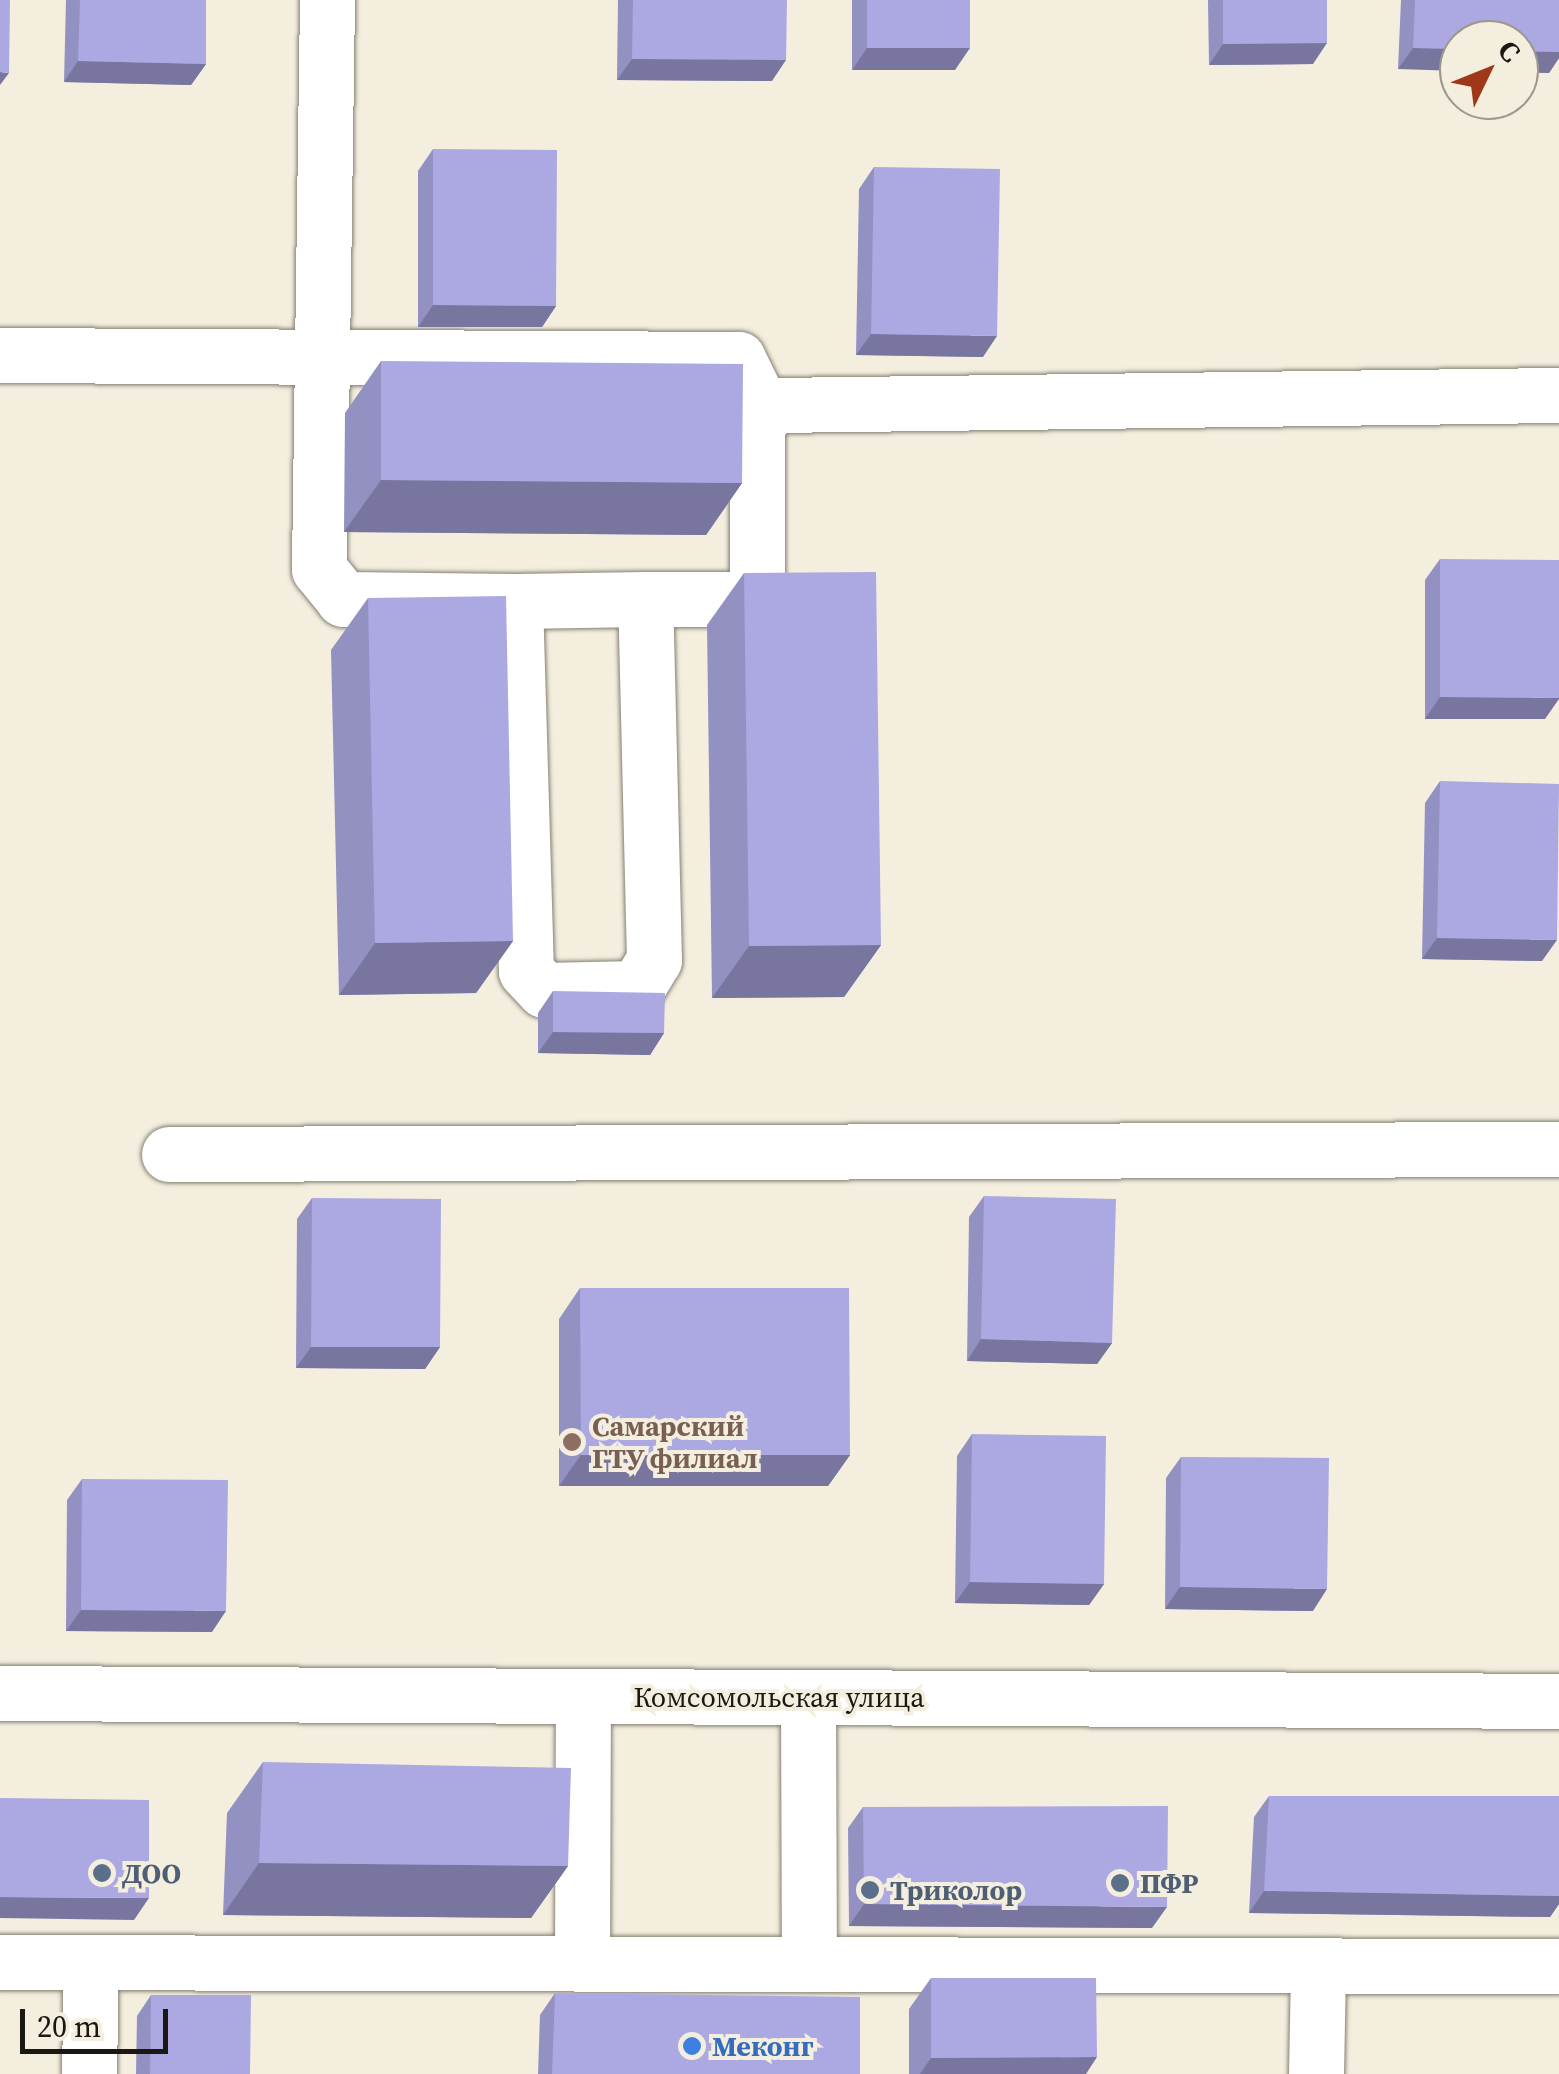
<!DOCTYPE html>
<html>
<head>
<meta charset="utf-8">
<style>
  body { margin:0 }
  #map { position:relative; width:1559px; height:2074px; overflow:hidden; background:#f4eedf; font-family:"Source Serif 4",serif }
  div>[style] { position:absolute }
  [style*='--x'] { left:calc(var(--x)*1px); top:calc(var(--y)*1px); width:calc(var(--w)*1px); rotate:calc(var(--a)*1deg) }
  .roads { filter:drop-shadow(0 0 2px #858073) drop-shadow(0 0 2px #858073) }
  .minor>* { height:55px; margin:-27.5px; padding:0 27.5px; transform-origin:27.5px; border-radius:27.5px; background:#fff }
  .wall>* { inset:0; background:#9390c2 }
  .shaded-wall>* { inset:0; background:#78769e }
  .building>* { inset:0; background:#aba8e2 }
  .dots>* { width:28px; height:28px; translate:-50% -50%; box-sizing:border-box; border:5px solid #f4eedf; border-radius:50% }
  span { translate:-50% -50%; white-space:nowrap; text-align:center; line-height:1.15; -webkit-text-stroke:8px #f4eedf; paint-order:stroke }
  .education-label { font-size:28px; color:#785e54; font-weight:700 }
  .left { translate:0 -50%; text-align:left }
  .street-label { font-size:28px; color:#1a1813 }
  .service-label { font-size:28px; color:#4e5e75; font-weight:700 }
  .shop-label { font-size:28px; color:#366cbe; font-weight:700 }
  .north { position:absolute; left:1439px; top:20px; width:100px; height:100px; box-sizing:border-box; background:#f4eedf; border:2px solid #9d988d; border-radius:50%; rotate:47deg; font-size:28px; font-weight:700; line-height:40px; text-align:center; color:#1a1813 }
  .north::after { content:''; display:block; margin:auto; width:35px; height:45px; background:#9f3818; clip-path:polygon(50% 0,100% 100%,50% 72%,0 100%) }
  .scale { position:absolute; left:20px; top:2009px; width:148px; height:45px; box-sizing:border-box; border:5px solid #1a1813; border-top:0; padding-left:12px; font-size:30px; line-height:35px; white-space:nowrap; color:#1a1813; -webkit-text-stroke:8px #f4eedf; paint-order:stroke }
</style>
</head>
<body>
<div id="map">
  <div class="roads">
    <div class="minor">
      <div style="--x:327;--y:0;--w:569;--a:90.81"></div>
      <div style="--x:319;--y:569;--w:38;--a:51"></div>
      <div style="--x:343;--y:599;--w:172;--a:0.7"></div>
      <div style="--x:515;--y:601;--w:370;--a:88.3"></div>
      <div style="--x:526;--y:971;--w:26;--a:47"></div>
      <div style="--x:544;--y:990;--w:93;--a:-1.2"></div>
      <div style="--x:637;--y:988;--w:33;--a:-59"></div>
      <div style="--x:654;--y:960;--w:361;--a:-91.4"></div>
      <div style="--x:645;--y:599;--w:96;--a:0"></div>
      <div style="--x:741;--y:599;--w:23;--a:-45"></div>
      <div style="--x:757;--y:583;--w:158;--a:-90"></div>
      <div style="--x:757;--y:425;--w:26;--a:-51"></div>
      <div style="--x:773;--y:405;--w:786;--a:-0.73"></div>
      <div style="--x:0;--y:355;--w:738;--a:0.31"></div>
      <div style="--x:738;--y:359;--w:61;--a:63.9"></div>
      <div style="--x:515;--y:601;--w:130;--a:-0.9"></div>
      <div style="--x:169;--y:1154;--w:1390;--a:-0.21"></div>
      <div style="--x:0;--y:1693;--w:1559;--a:0.29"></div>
      <div style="--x:808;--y:1698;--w:266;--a:89.8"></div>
      <div style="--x:0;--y:1962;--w:1559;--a:0.15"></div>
      <div style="--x:582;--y:1963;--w:267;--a:-89.8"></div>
      <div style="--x:89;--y:2074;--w:112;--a:-89"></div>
      <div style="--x:1316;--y:2074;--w:109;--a:-88.9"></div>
    </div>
  </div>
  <div class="wall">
    <div style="clip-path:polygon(66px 0,206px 0,206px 64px,191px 85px,64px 82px)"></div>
    <div style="clip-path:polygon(618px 0,787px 0,772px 81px,617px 80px)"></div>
    <div style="clip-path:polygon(852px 0,970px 0,955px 70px,852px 70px)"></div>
    <div style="clip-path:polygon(1208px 0,1327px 0,1313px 64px,1209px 65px)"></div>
    <div style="clip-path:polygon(1401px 0,1559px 0,1559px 58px,1549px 73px,1519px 72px,1519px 40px,1398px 69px)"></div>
    <div style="clip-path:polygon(433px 149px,556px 306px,542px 327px,418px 327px,418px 171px)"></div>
    <div style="clip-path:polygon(874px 167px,983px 357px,856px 355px,859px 189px)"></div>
    <div style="clip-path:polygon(381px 361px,742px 483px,706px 535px,344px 532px,345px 413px)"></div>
    <div style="clip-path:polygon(1440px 559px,1545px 719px,1425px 719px,1425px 580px)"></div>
    <div style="clip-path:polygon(744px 573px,881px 945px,844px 997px,712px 998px,707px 625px)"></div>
    <div style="clip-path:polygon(368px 598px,513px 941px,476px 993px,339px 995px,331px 650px)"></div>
    <div style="clip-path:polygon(1440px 781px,1542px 961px,1422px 959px,1425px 803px)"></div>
    <div style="clip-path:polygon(553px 991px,664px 1033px,650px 1055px,538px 1053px,538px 1013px)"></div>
    <div style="clip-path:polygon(984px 1196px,1112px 1343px,1097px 1364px,967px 1361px,969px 1217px)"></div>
    <div style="clip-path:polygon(312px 1198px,440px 1347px,425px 1369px,296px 1368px,297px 1219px)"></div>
    <div style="clip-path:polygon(580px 1288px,850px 1455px,828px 1486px,559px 1486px,559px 1319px)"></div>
    <div style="clip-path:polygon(972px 1434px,1104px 1584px,1089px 1605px,955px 1603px,957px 1456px)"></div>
    <div style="clip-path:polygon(1181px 1457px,1313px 1611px,1165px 1609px,1166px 1478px)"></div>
    <div style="clip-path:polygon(82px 1479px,212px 1632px,66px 1631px,67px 1500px)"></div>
    <div style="clip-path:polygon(263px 1762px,568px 1866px,531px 1918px,223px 1915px,227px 1813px)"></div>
    <div style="clip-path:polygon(1269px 1796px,1559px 1796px,1559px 1904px,1550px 1917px,1249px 1913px,1254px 1817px)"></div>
    <div style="clip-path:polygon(863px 1807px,1152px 1928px,849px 1926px,848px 1828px)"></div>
    <div style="clip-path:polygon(931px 1978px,1086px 2074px,909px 2074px,909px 2009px)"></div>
    <div style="clip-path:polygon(555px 1993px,860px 2074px,538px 2074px,540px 2015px)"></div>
    <div style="clip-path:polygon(151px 1995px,250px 2074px,136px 2074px,137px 2016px)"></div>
  </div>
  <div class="shaded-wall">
    <div style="clip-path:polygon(1327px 43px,1313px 64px,1209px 65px,1223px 44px)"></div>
    <div style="clip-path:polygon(867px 48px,970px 48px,955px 70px,852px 70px)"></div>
    <div style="clip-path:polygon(1413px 48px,1459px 49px,1459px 71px,1398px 69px)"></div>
    <div style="clip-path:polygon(1519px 51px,1559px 52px,1559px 58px,1549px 73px,1519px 72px)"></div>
    <div style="clip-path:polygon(632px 59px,786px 60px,772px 81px,617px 80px)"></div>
    <div style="clip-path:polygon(78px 61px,206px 64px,191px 85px,64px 82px)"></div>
    <div style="clip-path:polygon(0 72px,9px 73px,0 85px)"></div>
    <div style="clip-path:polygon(433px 305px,556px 306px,542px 327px,418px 327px)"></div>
    <div style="clip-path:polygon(871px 334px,997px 336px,983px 357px,856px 355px)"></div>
    <div style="clip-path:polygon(381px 480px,742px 483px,706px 535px,344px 532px)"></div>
    <div style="clip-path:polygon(1440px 697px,1559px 698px,1559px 699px,1545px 719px,1425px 719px)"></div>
    <div style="clip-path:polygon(1437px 938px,1557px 940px,1542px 961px,1422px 959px)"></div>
    <div style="clip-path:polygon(513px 941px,476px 993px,339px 995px,375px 943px)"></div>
    <div style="clip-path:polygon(881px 945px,844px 997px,712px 998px,749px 946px)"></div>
    <div style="clip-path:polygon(553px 1032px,664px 1033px,650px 1055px,538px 1053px)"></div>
    <div style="clip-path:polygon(981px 1339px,1112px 1343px,1097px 1364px,967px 1361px)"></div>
    <div style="clip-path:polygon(311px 1347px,440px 1347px,425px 1369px,296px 1368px)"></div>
    <div style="clip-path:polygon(581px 1455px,850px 1455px,828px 1486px,559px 1486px)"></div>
    <div style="clip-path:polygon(970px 1582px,1104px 1584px,1089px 1605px,955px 1603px)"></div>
    <div style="clip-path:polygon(1180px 1587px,1327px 1589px,1313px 1611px,1165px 1609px)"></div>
    <div style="clip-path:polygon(81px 1610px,226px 1611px,212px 1632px,66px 1631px)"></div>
    <div style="clip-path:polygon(259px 1863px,568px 1866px,531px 1918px,223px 1915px)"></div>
    <div style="clip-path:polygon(1264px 1891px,1559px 1896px,1559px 1904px,1550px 1917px,1249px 1913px)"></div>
    <div style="clip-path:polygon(0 1897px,149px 1898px,134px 1920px,0 1918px)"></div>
    <div style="clip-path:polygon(864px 1904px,1167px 1907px,1152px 1928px,849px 1926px)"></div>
    <div style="clip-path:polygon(1097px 2057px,1086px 2074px,920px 2074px,931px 2058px)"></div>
  </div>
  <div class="building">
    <div style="clip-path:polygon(0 0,10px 0,9px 73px,0 72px)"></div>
    <div style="clip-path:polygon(80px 0,206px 0,206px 64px,78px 61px)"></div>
    <div style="clip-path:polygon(633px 0,787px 0,786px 60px,632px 59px)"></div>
    <div style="clip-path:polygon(867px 0,970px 0,970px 48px,867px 48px)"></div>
    <div style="clip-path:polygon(1223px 0,1327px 0,1327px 43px,1223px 44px)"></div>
    <div style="clip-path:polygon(1415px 0,1559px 0,1559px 52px,1519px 51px,1519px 40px,1459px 40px,1459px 49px,1413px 48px)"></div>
    <div style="clip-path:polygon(433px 149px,557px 150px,556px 306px,433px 305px)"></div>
    <div style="clip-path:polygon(874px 167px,1000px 169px,997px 336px,871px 334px)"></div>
    <div style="clip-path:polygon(381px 361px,743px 364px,742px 483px,381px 480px)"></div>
    <div style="clip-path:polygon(1440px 559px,1559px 560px,1559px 698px,1440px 697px)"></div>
    <div style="clip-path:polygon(876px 572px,881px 945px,749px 946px,744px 573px)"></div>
    <div style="clip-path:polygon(506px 596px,513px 941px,375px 943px,368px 598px)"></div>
    <div style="clip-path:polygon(1440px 781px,1559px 784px,1557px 940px,1437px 938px)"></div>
    <div style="clip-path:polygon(553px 991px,665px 993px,664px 1033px,553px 1032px)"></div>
    <div style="clip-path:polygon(984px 1196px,1116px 1199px,1112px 1343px,981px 1339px)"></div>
    <div style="clip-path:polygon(312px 1198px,441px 1199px,440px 1347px,311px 1347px)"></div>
    <div style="clip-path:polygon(580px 1288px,849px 1288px,850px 1455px,581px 1455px)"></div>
    <div style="clip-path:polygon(972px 1434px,1106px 1436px,1104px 1584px,970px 1582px)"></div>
    <div style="clip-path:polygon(1181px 1457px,1329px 1458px,1327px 1589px,1180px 1587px)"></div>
    <div style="clip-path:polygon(82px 1479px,228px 1480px,226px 1611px,81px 1610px)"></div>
    <div style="clip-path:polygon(263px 1762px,571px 1768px,568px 1866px,259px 1863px)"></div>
    <div style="clip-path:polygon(1269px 1796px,1559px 1796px,1559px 1896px,1264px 1891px)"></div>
    <div style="clip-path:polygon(0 1798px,149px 1800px,149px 1898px,0 1897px)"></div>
    <div style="clip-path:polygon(1168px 1806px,1167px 1907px,864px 1904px,863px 1807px)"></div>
    <div style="clip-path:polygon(931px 1978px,1096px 1978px,1097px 2057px,931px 2058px)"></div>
    <div style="clip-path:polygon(555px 1993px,860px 1997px,860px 2074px,552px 2074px)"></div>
    <div style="clip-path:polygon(151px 1995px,251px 1995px,250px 2074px,150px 2074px)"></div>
  </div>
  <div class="dots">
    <div style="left:572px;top:1442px;background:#8d6e63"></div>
    <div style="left:102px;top:1873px;background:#5c6f8a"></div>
    <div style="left:1120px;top:1883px;background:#5c6f8a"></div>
    <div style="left:870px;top:1890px;background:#5c6f8a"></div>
    <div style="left:692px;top:2046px;background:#3f7fe0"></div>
  </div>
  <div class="education-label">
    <span class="left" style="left:592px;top:1442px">Самарский<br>ГТУ филиал</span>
  </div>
  <div class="street-label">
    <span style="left:779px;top:1697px">Комсомольская улица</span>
  </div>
  <div class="service-label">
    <span class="left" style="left:122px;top:1873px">ДОО</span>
    <span class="left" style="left:1140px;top:1883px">ПФР</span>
    <span class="left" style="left:890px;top:1890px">Триколор</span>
  </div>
  <div class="shop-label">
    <span class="left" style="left:712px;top:2046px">Меконг</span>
  </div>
  <div class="north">С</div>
  <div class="scale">20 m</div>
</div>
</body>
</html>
